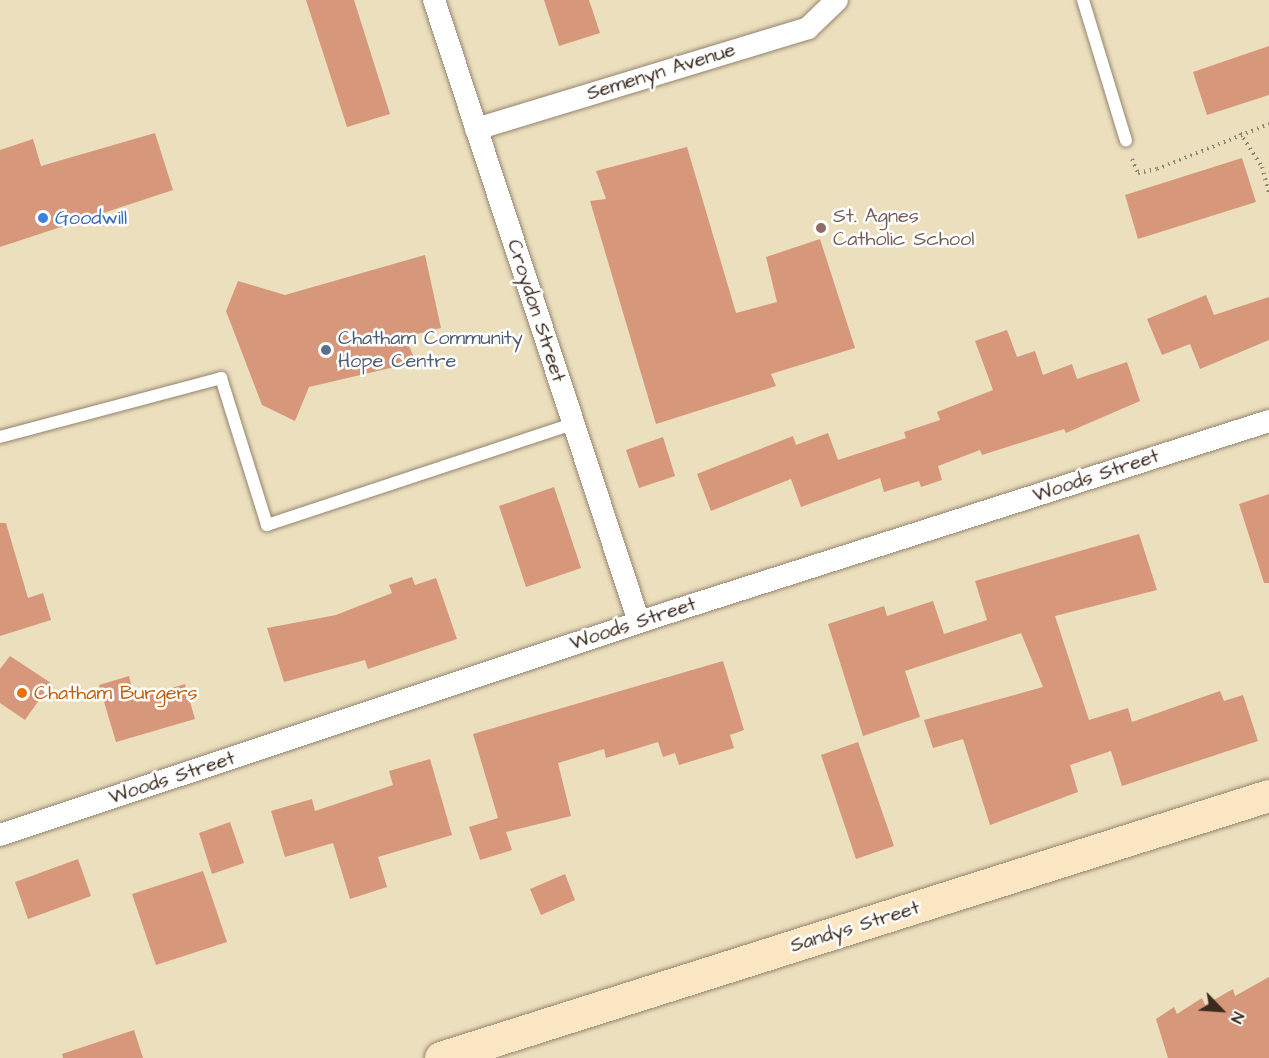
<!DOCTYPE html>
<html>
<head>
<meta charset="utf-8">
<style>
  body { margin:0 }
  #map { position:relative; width:1269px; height:1058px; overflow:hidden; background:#ecdfbe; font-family:"Architects Daughter",sans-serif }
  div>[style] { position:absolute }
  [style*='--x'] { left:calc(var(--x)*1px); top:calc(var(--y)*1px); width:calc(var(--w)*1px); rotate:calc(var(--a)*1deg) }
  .building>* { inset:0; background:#d6977b }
  .path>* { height:4px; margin-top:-2px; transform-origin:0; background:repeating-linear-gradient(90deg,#94846e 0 1.5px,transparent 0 6px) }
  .roads { filter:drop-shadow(0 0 2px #94846e) drop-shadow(0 0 2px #94846e) }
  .lane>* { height:12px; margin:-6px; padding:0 6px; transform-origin:6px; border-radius:6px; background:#fff }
  .street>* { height:22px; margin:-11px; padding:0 11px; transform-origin:11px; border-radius:11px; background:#fff }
  .secondary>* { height:32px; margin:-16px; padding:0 16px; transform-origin:16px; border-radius:16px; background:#fbe6c4 }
  .dots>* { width:16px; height:16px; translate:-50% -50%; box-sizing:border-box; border:3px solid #fff; border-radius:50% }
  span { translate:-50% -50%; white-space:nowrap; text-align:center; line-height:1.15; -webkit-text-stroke:5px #fff; paint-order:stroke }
  .street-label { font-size:20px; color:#3b2a1e }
  .education-label { font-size:20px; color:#785e54 }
  .left { translate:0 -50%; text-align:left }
  .shop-label { font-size:20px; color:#366cbe }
  .service-label { font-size:20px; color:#4e5e75 }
  .food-label { font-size:20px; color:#c56008 }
  .north { position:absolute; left:1191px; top:980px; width:60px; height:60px; -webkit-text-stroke:4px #fff; paint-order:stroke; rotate:115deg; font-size:16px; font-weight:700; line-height:24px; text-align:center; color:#3b2a1e }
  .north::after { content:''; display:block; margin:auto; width:21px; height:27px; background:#3b2a1e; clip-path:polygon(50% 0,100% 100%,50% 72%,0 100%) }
</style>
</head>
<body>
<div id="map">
  <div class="building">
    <div style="clip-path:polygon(306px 0,354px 0,390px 114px,347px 127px)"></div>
    <div style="clip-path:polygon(544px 0,589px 0,600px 33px,559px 46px)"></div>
    <div style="clip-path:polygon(1269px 46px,1269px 95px,1207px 115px,1193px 72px)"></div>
    <div style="clip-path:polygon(155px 133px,173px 190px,0 247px,0 150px,33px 139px,41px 166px)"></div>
    <div style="clip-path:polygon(687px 147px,736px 313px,777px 302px,766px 257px,820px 239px,855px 348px,771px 374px,776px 386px,656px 424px,590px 201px,606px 199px,596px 171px)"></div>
    <div style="clip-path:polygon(1242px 158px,1256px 202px,1138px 239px,1125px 195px)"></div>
    <div style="clip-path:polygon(425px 255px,441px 328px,405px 337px,416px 362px,309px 387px,295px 421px,262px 405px,226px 311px,238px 281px,285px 295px)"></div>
    <div style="clip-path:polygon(1206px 295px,1214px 315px,1269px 297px,1269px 340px,1200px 369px,1190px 344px,1162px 355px,1147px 319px)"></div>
    <div style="clip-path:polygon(1007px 330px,1017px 357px,1035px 351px,1043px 375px,1072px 364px,1077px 379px,1127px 362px,1140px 401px,1066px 433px,1064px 429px,982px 455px,980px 450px,938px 466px,942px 480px,921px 487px,919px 481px,884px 492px,880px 478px,801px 507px,791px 479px,711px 511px,697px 474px,793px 436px,796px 445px,828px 433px,838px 460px,906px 438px,904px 432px,940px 420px,937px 412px,993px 390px,975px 341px)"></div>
    <div style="clip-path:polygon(663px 437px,675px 476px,639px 488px,626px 450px)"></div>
    <div style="clip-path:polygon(554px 487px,581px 568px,526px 587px,499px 506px)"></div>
    <div style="clip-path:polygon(1269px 494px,1269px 583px,1264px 583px,1239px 504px)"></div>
    <div style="clip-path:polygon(0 523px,6px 523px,28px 598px,43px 593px,51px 620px,0 636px)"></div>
    <div style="clip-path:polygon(1139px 534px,1157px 590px,1055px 616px,1089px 720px,1128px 708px,1132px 722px,1220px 691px,1224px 701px,1243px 695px,1258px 741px,1122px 786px,1111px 751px,1070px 765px,1078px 792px,990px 825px,963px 739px,933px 748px,924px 720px,1043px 687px,1021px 633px,905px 671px,920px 717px,863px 736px,828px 624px,884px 606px,887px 616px,933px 601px,944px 634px,987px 620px,975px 581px)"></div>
    <div style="clip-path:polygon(412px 577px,415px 585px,436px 578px,457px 639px,368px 669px,365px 660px,284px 682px,267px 628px,336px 615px,392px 593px,389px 585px)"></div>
    <div style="clip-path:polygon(10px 656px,51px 683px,25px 720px,0 703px,0 669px)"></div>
    <div style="clip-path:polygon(723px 661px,744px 730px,730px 735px,734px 748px,679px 765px,675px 753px,663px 757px,658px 742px,606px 758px,604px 749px,558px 763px,571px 816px,506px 832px,512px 850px,480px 860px,469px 827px,498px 818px,473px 734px)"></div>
    <div style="clip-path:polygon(129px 676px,135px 699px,185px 684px,195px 719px,116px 742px,99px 685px)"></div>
    <div style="clip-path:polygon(858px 742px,894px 846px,856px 859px,821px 755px)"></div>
    <div style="clip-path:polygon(430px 759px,452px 835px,378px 857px,387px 887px,350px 899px,333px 843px,285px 857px,271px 811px,312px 799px,315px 811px,393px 785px,389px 771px)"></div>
    <div style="clip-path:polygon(230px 822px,244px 863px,212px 874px,199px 833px)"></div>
    <div style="clip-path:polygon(78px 859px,91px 896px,28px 919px,15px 882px)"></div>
    <div style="clip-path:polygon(203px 871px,227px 942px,156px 965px,132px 894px)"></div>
    <div style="clip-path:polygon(565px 874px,575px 900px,541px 915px,530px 889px)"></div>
    <div style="clip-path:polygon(1269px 977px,1269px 1058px,1168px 1058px,1156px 1019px,1174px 1007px,1177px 1014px,1202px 998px,1205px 1005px,1233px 989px,1235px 996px)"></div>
    <div style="clip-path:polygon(134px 1030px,143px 1058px,63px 1058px,62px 1054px)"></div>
  </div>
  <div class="path">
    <div style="--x:1240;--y:133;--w:40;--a:57.1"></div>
    <div style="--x:1262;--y:167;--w:27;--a:75"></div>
    <div style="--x:1132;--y:159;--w:15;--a:67"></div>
    <div style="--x:1138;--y:173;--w:19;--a:-12"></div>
    <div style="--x:1157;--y:169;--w:121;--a:-21.9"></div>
  </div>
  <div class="roads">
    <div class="lane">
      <div style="--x:1083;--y:0;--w:147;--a:73"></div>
      <div style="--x:0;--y:437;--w:229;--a:-14.9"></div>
      <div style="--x:221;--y:378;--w:154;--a:72.6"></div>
      <div style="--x:267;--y:525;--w:322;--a:-18.3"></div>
    </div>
    <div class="street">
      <div style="--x:434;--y:0;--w:655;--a:71.76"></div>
      <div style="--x:476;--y:129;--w:347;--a:-16.9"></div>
      <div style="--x:808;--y:28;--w:40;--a:-44"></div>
      <div style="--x:0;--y:835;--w:700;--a:-18.41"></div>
      <div style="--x:664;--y:614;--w:635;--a:-17.69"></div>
    </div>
    <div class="secondary">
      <div style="--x:441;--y:1058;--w:868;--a:-17.56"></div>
    </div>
  </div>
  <div class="dots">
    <div style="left:43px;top:218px;background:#3f7fe0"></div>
    <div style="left:821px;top:228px;background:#8d6e63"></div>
    <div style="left:326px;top:350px;background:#5c6f8a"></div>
    <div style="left:22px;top:693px;background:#e8710a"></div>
  </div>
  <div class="street-label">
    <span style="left:661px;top:72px;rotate:-17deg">Semenyn Avenue</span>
    <span style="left:536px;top:311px;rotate:72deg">Croydon Street</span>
    <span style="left:1096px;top:476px;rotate:-18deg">Woods Street</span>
    <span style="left:633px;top:624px;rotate:-18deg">Woods Street</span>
    <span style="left:172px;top:778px;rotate:-18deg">Woods Street</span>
    <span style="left:855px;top:927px;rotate:-17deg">Sandys Street</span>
  </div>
  <div class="education-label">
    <span class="left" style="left:833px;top:228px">St. Agnes<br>Catholic School</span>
  </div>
  <div class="shop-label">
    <span class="left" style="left:55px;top:218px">Goodwill</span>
  </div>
  <div class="service-label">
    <span class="left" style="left:338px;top:350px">Chatham Community<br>Hope Centre</span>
  </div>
  <div class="food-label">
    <span class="left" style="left:34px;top:693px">Chatham Burgers</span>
  </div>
  <div class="north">N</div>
</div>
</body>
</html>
